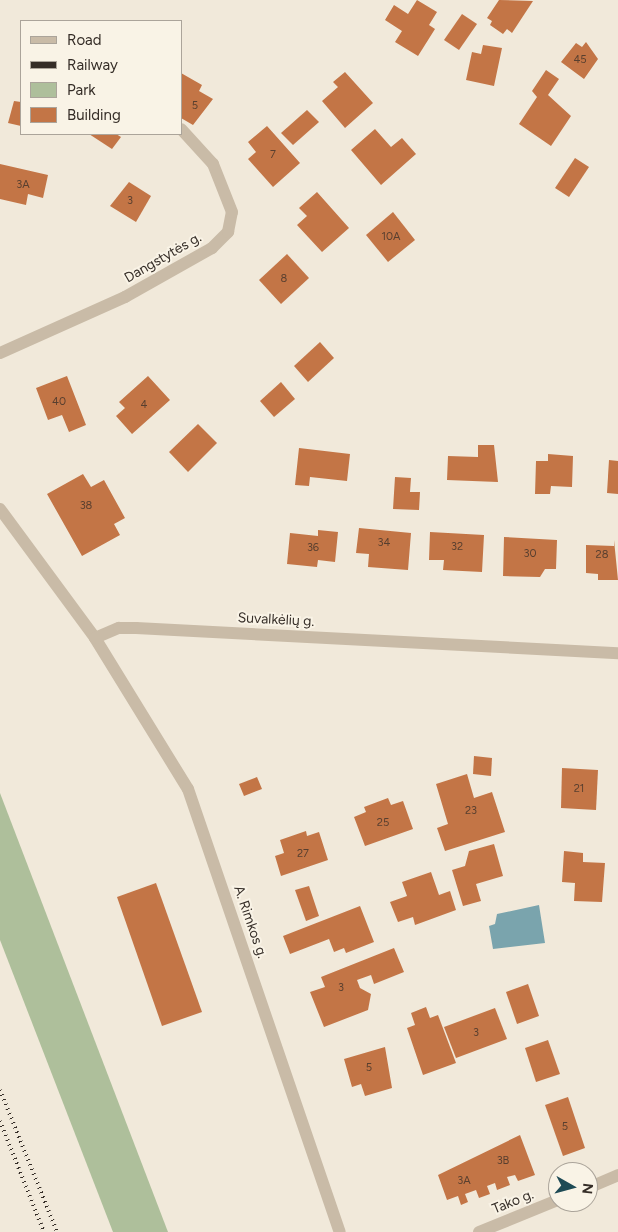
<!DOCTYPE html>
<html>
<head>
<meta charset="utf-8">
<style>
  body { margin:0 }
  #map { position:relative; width:618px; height:1232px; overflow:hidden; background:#f1e9da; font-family:Figtree,sans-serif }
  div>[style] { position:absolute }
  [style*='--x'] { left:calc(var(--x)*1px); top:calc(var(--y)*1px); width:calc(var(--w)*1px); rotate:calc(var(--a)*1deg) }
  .green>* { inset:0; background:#aebf9b }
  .water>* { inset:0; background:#7aa4ad }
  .building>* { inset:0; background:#c37546 }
  .minor>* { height:12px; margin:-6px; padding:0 6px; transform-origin:6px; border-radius:6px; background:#c9bba7 }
  .rail>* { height:4px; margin-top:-2px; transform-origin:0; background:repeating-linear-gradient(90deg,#352d27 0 1px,transparent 0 5px) }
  span { translate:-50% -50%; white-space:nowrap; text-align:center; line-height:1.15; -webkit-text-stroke:4px #f9f3e6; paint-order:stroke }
  .number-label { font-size:11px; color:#583f2f }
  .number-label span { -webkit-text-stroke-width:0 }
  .street-label { font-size:14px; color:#352d27 }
  .legend { position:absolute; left:20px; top:20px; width:162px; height:115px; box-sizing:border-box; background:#f9f3e6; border:1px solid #aba49a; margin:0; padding:6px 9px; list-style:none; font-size:15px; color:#352d27 }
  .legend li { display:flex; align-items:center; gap:10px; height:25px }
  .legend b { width:25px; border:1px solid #aba49a }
  .north { position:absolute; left:548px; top:1162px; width:50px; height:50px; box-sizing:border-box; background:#f9f3e6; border:1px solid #aba49a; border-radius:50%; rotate:97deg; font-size:14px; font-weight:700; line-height:20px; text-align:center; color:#352d27 }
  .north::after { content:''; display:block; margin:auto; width:18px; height:22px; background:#1e4a55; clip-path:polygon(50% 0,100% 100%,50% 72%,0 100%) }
</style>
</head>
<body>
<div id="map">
  <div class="green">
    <div style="clip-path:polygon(0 793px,168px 1232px,113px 1232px,0 940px)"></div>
  </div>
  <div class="water">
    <div style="clip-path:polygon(539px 905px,545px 943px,493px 949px,489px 926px,495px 924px,497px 914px)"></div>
  </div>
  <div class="building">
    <div style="clip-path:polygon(417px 0,437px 12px,429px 25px,435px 29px,418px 56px,395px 42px,402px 31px,385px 20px,394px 5px,408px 14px)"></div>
    <div style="clip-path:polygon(499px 0,533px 1px,512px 33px,507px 29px,503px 34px,490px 25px,492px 21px,487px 18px)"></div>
    <div style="clip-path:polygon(462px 14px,477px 24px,459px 50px,444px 40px)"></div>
    <div style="clip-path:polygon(586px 42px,598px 59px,584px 79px,561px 62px,576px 43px,582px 47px)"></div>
    <div style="clip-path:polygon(483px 45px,502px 48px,494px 86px,466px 80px,472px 52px,481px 54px)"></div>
    <div style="clip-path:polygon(546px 70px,559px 79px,548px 95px,571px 116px,551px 146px,519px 124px,537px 97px,532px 91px)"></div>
    <div style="clip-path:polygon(345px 72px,373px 103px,345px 128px,322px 101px,338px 87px,333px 82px)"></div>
    <div style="clip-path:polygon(181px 73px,202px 85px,199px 91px,213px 99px,193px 125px,181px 118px)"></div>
    <div style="clip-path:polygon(14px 101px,21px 102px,21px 126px,8px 123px)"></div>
    <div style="clip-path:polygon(307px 110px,319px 122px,293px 145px,281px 133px)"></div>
    <div style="clip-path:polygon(267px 126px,300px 163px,273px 187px,248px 159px,256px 152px,248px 142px)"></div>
    <div style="clip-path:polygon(375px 129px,391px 147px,402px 138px,416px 154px,381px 185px,351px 150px)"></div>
    <div style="clip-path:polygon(89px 134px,116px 134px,121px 137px,112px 149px)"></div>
    <div style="clip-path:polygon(575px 158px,589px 167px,569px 197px,555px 188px)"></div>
    <div style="clip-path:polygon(0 164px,48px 175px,43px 198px,28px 194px,26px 205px,0 199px)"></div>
    <div style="clip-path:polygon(129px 182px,151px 196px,136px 222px,110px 206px)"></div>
    <div style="clip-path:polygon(317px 192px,349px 228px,322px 252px,297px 225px,307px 216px,299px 208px)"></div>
    <div style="clip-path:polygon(393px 212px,415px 240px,388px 262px,366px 235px)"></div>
    <div style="clip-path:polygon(287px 254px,309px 278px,281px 304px,259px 280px)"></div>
    <div style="clip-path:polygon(320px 342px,334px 358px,308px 382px,294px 366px)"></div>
    <div style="clip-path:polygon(67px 376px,86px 425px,69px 432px,62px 415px,48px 420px,36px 388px)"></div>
    <div style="clip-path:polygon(148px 376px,170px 400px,132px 434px,116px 416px,125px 408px,119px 402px)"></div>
    <div style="clip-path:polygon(281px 382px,295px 399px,274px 417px,260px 401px)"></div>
    <div style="clip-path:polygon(198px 424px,217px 443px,188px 472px,169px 452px)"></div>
    <div style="clip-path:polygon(478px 445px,494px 445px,498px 482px,447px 480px,448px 456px,478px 457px)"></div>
    <div style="clip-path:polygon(299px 448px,350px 454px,347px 481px,310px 477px,309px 486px,295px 485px)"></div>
    <div style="clip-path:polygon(548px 454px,573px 456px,572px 487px,551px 486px,550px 494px,535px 494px,536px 461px,548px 461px)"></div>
    <div style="clip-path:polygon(609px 460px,618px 461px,618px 494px,607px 493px)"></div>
    <div style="clip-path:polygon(83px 474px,91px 487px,104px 480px,125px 518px,114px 524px,120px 535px,82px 556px,47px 494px)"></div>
    <div style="clip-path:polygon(395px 477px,411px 478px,410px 492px,420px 492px,419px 510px,393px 509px)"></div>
    <div style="clip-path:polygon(359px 528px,411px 533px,408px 570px,368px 567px,369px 554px,356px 553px)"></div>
    <div style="clip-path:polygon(318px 530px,338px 532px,335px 562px,318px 560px,317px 567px,287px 564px,290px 533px,318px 536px)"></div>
    <div style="clip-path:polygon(430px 532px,484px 535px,482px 572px,443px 570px,444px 560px,429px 560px)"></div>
    <div style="clip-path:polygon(504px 537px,557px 540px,556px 569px,545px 569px,540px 577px,503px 576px)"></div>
    <div style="clip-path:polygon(614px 540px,618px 580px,598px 580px,598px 574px,586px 573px,586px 545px,614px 546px)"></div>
    <div style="clip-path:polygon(474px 756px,492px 758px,491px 776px,473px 774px)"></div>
    <div style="clip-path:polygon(562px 768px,598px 770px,596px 810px,561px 808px)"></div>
    <div style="clip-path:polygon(467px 774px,474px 798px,492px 792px,505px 832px,445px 851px,437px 828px,448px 824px,436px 784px)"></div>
    <div style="clip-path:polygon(257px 777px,262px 789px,244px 796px,239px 784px)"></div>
    <div style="clip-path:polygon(388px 798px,391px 805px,403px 801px,413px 829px,365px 846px,354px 817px,366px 812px,364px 807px)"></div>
    <div style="clip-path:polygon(306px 831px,307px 836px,319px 832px,328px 860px,281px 876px,275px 856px,284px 853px,280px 840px)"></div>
    <div style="clip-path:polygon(494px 844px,503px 876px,476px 884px,481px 901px,463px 906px,452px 870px,465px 866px,469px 851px)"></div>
    <div style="clip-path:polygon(564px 851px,583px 853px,583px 862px,605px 863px,602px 902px,574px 901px,575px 883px,562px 882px)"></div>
    <div style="clip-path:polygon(431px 872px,439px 895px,450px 891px,456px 910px,415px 925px,413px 917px,398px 922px,390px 902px,407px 896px,402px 882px)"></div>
    <div style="clip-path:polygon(156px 883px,202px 1012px,162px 1026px,117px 897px)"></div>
    <div style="clip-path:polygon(309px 886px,319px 916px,306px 921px,295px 890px)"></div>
    <div style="clip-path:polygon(360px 906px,374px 942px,346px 953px,344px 948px,334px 952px,329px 939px,290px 954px,283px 936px)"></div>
    <div style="clip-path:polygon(394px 948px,404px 972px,374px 984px,371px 975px,357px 980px,360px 988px,371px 994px,368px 1010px,324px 1027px,310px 992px,325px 987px,321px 977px)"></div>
    <div style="clip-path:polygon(528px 984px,539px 1016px,517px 1024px,506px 992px)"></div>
    <div style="clip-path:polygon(426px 1007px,430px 1018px,438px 1015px,456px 1063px,423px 1075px,407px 1028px,415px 1025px,411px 1013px)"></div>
    <div style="clip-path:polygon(495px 1008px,507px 1039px,456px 1058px,444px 1027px)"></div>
    <div style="clip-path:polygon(548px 1040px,560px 1074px,536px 1082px,525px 1048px)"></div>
    <div style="clip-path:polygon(385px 1047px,392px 1088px,365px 1096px,361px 1084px,352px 1087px,344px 1059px)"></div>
    <div style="clip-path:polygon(568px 1097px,585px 1148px,563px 1156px,545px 1105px)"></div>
    <div style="clip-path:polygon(520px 1135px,535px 1175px,518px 1181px,515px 1175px,507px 1177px,510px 1185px,497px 1190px,495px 1183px,487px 1186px,490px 1194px,479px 1198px,476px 1190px,465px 1194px,468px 1202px,461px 1205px,458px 1196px,447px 1200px,438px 1175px)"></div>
  </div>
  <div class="minor">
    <div style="--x:0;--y:353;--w:137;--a:-24.1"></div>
    <div style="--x:125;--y:297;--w:100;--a:-29.4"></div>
    <div style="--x:212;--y:248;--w:23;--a:-45"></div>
    <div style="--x:228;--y:232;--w:20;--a:-79"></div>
    <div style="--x:232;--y:212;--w:52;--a:-111.6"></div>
    <div style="--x:213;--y:164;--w:47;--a:-132.4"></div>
    <div style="--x:0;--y:509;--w:160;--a:53.6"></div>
    <div style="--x:95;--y:638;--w:177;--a:58.4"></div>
    <div style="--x:188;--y:789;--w:468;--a:71.1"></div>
    <div style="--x:95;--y:638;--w:26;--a:-23"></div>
    <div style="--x:119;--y:628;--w:17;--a:0"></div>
    <div style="--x:136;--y:628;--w:483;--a:3"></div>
    <div style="--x:588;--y:1188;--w:33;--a:-23"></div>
    <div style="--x:479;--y:1232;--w:85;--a:-22.1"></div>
  </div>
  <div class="rail">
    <div style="--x:0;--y:1090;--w:153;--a:68.1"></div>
    <div style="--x:0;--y:1121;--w:119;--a:68.4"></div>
  </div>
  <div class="number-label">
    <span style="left:580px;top:60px">45</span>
    <span style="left:195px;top:106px">5</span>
    <span style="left:273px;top:155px">7</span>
    <span style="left:23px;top:185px">3A</span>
    <span style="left:130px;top:201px">3</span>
    <span style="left:391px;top:237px">10A</span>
    <span style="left:284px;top:279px">8</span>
    <span style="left:59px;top:402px">40</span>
    <span style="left:144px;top:405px">4</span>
    <span style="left:86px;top:506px">38</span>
    <span style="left:384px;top:543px">34</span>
    <span style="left:457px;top:547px">32</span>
    <span style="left:313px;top:548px">36</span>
    <span style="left:530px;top:554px">30</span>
    <span style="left:602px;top:555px">28</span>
    <span style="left:579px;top:789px">21</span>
    <span style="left:471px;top:811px">23</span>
    <span style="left:383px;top:823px">25</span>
    <span style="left:303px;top:854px">27</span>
    <span style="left:341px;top:988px">3</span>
    <span style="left:476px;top:1033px">3</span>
    <span style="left:369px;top:1068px">5</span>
    <span style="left:565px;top:1127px">5</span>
    <span style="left:503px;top:1161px">3B</span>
    <span style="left:464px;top:1181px">3A</span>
  </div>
  <div class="street-label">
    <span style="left:163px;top:258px;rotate:-30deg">Dangstytės g.</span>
    <span style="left:276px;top:620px;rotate:3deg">Suvalkėlių g.</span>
    <span style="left:250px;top:922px;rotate:71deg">A. Rimkos g.</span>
    <span style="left:513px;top:1202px;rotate:-22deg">Tako g.</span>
  </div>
  <ul class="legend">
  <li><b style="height:6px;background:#c9bba7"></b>Road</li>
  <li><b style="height:6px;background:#352d27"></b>Railway</li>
  <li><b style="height:14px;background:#aebf9b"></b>Park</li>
  <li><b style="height:14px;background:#c37546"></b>Building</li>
  </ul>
  <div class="north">N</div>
</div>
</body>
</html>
